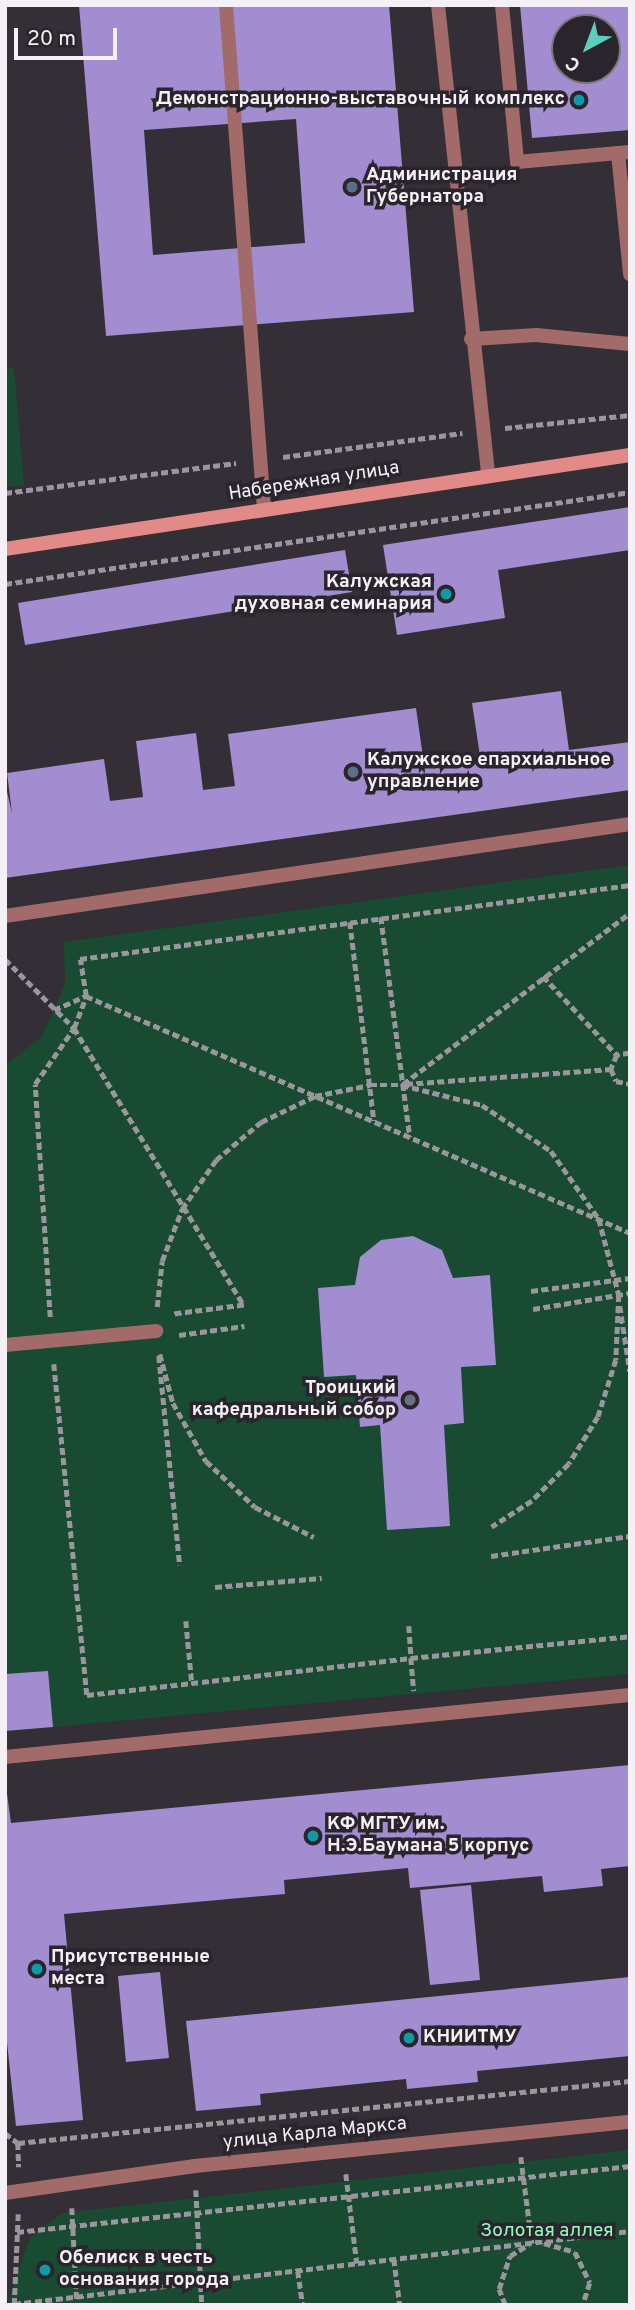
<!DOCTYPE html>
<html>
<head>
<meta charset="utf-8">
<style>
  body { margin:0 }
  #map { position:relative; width:635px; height:2310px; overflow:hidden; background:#342f36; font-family:Overpass,sans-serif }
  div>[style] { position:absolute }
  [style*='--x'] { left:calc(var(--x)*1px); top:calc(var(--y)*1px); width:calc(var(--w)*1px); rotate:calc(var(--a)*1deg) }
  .green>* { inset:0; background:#184b31 }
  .building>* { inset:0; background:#a28dd0 }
  .path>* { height:4.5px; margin-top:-2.25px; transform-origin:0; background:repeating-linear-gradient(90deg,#9a969c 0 7px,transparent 0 10.5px) }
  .lane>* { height:14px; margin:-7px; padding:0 7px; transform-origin:7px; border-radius:7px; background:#a26b69 }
  .street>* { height:14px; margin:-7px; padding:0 7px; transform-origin:7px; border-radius:7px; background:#a26b69 }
  .secondary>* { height:14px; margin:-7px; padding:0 7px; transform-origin:7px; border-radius:7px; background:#e28a88 }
  .dots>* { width:19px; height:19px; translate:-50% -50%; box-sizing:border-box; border:4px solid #2a252c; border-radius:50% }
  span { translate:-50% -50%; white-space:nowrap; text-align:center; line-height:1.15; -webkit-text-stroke:7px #2a252c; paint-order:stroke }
  .poi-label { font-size:19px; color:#f4f0f5; font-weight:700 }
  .right { translate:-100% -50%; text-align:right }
  .left { translate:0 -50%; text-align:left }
  .street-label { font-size:19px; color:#f4f0f5 }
  .park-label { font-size:19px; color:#94fcc0 }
  .frame { position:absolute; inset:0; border:7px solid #f4f0f5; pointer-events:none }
  .north { position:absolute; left:551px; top:14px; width:70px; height:70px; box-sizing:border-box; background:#2a252c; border:2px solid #7b767c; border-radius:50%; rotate:221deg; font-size:19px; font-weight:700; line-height:28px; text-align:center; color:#f4f0f5 }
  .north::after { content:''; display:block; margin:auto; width:24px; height:32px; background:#5cceba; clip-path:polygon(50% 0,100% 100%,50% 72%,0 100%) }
  .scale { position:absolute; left:14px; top:28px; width:103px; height:32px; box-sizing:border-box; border:4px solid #f4f0f5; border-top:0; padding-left:9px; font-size:21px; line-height:24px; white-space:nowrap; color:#f4f0f5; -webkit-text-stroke:5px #2a252c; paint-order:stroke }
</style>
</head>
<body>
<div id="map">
  <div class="green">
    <div style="clip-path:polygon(14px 368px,24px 485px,5px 487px,5px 369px)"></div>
    <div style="clip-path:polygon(630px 865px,630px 1674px,53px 1727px,48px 1671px,5px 1674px,5px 1066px,41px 1037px,54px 1010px,65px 983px,64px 942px)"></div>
    <div style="clip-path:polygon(630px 2150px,630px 2305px,7px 2305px,30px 2237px,63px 2213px)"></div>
  </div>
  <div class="building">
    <div style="clip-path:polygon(evenodd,79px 5px,389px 5px,414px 312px,106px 336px,79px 5px,296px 119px,305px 243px,153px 255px,144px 130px,296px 119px)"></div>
    <div style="clip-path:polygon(evenodd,520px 5px,630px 5px,630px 130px,532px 138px,520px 5px,565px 28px,607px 28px,607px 70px,565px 70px,565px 28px)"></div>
    <div style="clip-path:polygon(630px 507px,630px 550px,498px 570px,505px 618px,397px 635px,383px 545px)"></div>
    <div style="clip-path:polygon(345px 550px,352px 592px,25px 645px,18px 603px)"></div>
    <div style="clip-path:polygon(561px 691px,569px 750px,630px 742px,630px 790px,5px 878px,5px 783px,12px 813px,7px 773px,104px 759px,110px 801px,143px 797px,136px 741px,196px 733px,203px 790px,235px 786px,228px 734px,416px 708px,424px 764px,480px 756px,472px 703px)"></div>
    <div style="clip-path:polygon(413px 1236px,442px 1250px,453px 1278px,490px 1275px,496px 1365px,461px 1367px,464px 1423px,444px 1425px,450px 1526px,387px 1530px,380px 1425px,360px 1427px,356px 1375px,324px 1377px,318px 1288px,355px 1285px,360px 1257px,381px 1240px)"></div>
    <div style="clip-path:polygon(48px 1671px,53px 1727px,5px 1731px,5px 1674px)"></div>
    <div style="clip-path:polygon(630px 1765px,630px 1866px,601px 1869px,603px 1886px,544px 1892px,542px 1876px,410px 1888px,408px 1868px,284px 1880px,285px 1894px,64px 1914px,83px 2120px,16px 2126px,5px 2024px,5px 1779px,11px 1823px)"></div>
    <div style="clip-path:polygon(471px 1885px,480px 1980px,430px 1985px,420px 1890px)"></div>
    <div style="clip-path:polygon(160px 1972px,169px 2058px,126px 2062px,118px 1976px)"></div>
    <div style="clip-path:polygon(630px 1977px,630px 2056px,477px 2071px,478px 2082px,407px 2089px,406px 2079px,260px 2094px,261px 2105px,196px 2111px,186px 2021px)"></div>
  </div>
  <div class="path">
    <div style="--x:505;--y:428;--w:126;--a:-5.9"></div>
    <div style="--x:283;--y:457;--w:181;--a:-7.6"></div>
    <div style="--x:5;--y:493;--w:233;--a:-7.4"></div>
    <div style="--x:5;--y:584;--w:632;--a:-8.37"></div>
    <div style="--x:381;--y:917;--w:222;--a:82.5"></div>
    <div style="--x:350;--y:922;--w:200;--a:83.1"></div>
    <div style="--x:5;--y:959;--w:98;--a:45"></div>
    <div style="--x:74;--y:1028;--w:325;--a:58.5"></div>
    <div style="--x:244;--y:1305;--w:71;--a:172.7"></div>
    <div style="--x:543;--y:976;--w:108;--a:46.9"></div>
    <div style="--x:54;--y:1010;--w:35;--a:-24"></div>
    <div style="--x:86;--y:996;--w:593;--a:23.54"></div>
    <div style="--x:630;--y:1053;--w:13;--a:171"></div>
    <div style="--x:617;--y:1055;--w:15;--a:113"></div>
    <div style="--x:611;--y:1069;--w:13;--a:67"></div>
    <div style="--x:616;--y:1081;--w:14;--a:12"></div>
    <div style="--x:403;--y:1084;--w:284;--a:-37"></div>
    <div style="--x:406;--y:1084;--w:206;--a:-4.2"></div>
    <div style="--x:531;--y:1291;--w:100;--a:-7.5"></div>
    <div style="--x:620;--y:1306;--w:66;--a:81.3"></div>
    <div style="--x:157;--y:1307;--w:46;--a:-83.8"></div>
    <div style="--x:162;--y:1261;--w:56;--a:-69"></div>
    <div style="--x:182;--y:1209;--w:60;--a:-55.2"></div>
    <div style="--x:216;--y:1160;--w:59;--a:-40.2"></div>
    <div style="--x:261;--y:1122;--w:60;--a:-25.7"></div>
    <div style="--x:315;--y:1096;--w:56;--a:-11.3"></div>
    <div style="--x:370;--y:1085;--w:32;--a:0"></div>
    <div style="--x:402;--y:1085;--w:82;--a:14"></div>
    <div style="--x:482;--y:1105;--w:83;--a:33.7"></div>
    <div style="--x:551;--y:1151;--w:83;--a:54.8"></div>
    <div style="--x:599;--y:1219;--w:79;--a:75.3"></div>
    <div style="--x:619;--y:1295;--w:65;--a:92.6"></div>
    <div style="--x:616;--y:1360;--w:60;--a:107.5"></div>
    <div style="--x:598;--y:1417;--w:55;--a:121.7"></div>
    <div style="--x:569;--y:1464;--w:52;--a:135"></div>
    <div style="--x:532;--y:1501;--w:48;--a:147"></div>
    <div style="--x:533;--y:1309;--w:98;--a:-9.4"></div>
    <div style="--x:50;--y:1317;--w:233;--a:-93.7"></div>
    <div style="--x:35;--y:1084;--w:68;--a:-55.1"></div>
    <div style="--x:74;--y:1028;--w:34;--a:-69"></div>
    <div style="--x:86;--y:996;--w:37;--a:-99"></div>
    <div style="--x:80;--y:959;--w:555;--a:-7.66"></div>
    <div style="--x:179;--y:1335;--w:66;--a:-7.9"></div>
    <div style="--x:160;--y:1354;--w:51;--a:75.1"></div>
    <div style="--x:173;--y:1403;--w:67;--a:60.4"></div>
    <div style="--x:206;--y:1461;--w:67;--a:43.2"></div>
    <div style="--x:255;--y:1507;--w:66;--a:27"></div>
    <div style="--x:159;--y:1356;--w:210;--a:84.3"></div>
    <div style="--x:54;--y:1364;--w:333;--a:84.3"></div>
    <div style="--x:87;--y:1695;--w:326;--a:-6.5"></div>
    <div style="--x:411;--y:1658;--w:33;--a:85"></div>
    <div style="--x:491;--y:1556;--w:140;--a:-8.2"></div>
    <div style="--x:215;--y:1587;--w:107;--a:-4.8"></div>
    <div style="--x:186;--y:1621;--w:62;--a:84.5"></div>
    <div style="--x:409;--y:1626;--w:32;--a:86"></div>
    <div style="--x:411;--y:1658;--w:220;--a:-5.7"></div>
    <div style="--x:5;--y:2133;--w:16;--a:38"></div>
    <div style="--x:18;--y:2143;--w:615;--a:-5.78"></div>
    <div style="--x:18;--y:2143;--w:24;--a:88"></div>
    <div style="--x:521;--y:2157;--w:87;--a:82.7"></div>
    <div style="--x:346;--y:2174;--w:90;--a:83"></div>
    <div style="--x:196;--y:2190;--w:115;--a:87"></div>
    <div style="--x:72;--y:2208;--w:97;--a:87"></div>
    <div style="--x:17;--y:2232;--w:617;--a:-6.15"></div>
    <div style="--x:544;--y:2243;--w:32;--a:16"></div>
    <div style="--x:575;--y:2252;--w:34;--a:64"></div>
    <div style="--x:590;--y:2283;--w:23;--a:108"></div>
    <div style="--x:394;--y:2259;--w:46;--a:82.6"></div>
    <div style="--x:298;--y:2271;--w:34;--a:82"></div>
    <div style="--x:14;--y:2304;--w:620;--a:-6.76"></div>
    <div style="--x:14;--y:2305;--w:91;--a:-87.5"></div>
    <div style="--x:505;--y:2305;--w:17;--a:-111"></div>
    <div style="--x:499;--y:2289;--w:35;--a:-72"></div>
    <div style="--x:510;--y:2256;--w:22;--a:-32"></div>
  </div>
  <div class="lane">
    <div style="--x:226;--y:5;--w:505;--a:85.69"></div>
    <div style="--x:438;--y:5;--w:472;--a:83.9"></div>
    <div style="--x:502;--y:5;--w:158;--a:84.5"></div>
    <div style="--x:517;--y:162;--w:113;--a:-5.1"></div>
    <div style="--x:618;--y:153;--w:122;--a:84.3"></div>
    <div style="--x:471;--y:339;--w:65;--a:-3.5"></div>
    <div style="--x:536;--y:335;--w:94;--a:5.5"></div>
    <div style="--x:5;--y:916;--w:632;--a:-8.37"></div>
    <div style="--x:5;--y:1345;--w:152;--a:-5.3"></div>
    <div style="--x:5;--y:1757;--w:628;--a:-5.67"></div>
  </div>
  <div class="street">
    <div style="--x:5;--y:2193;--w:192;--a:-8.1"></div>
    <div style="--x:195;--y:2166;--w:437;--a:-5.8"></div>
  </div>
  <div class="secondary">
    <div style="--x:5;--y:549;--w:632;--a:-8.55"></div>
  </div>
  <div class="dots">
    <div style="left:579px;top:100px;background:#0f9aa8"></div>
    <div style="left:352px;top:187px;background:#5c6f8a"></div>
    <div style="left:446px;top:594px;background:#0f9aa8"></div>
    <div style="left:353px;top:772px;background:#5c6f8a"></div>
    <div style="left:410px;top:1400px;background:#6b7280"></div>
    <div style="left:313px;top:1836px;background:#0f9aa8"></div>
    <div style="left:37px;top:1969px;background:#0f9aa8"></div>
    <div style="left:409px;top:2038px;background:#0f9aa8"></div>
    <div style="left:45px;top:2270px;background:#0f9aa8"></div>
  </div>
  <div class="poi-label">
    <span class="right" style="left:565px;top:100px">Демонстрационно-выставочный комплекс</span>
    <span class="left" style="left:366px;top:187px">Администрация<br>Губернатора</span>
    <span class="right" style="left:432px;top:594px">Калужская<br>духовная семинария</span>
    <span class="left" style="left:367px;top:772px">Калужское епархиальное<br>управление</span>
    <span class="right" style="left:396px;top:1400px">Троицкий<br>кафедральный собор</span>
    <span class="left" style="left:327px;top:1836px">КФ МГТУ им.<br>Н.Э.Баумана 5 корпус</span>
    <span class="left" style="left:51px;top:1969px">Присутственные<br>места</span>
    <span class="left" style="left:423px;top:2038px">КНИИТМУ</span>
    <span class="left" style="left:59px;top:2270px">Обелиск в честь<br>основания города</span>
  </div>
  <div class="street-label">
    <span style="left:314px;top:482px;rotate:-9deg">Набережная улица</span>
    <span style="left:315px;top:2134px;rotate:-6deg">улица Карла Маркса</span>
  </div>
  <div class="park-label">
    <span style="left:547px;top:2232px">Золотая аллея</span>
  </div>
  <div class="frame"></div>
  <div class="north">С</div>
  <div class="scale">20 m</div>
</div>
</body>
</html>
